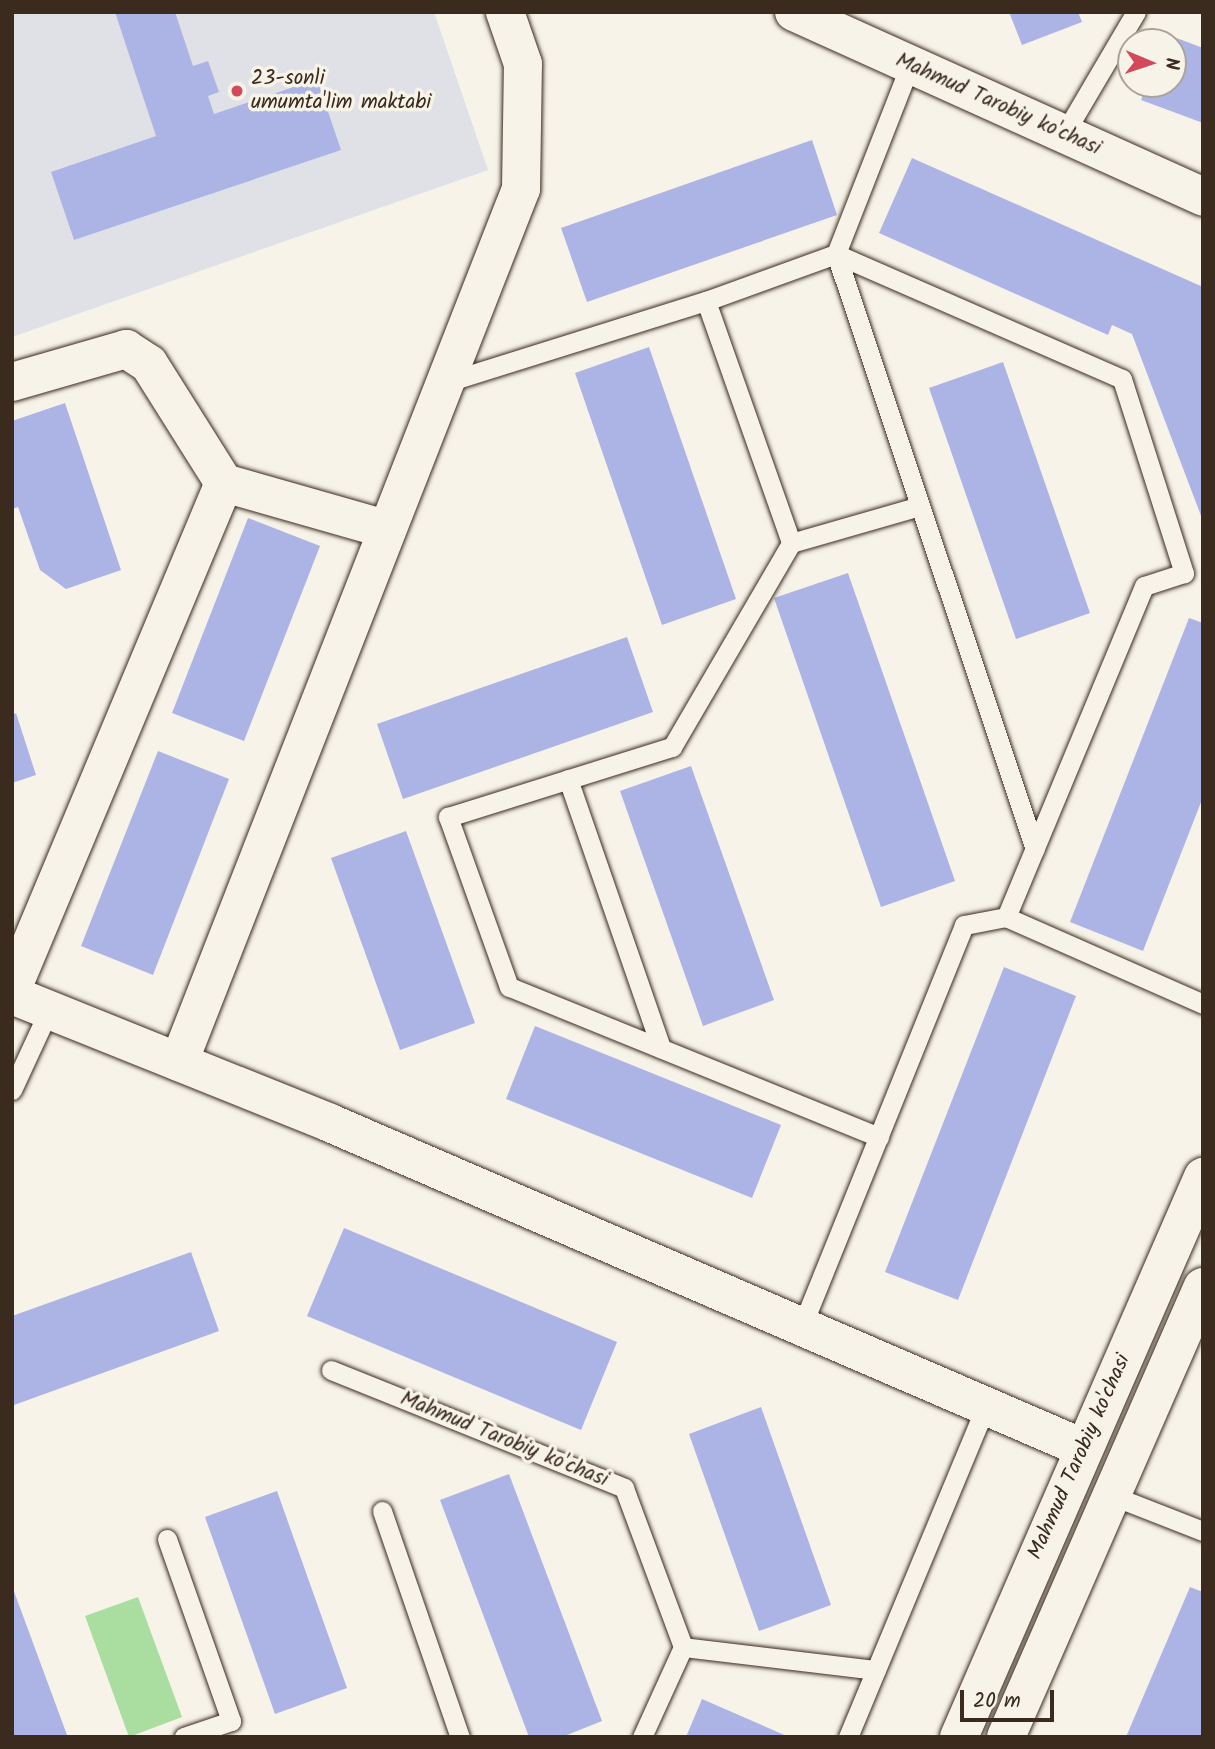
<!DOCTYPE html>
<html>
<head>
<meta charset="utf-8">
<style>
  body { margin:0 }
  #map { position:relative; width:1215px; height:1749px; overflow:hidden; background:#f7f3e8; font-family:Kalam,sans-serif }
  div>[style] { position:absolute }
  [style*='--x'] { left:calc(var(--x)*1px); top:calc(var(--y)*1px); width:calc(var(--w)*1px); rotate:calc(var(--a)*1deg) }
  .built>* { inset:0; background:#e0e0e7 }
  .green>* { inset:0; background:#aadea0 }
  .building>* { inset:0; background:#acb4e5 }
  .roads { filter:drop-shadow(0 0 2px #3b2a1e) drop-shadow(0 0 2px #3b2a1e) }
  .lane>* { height:19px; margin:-9.5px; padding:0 9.5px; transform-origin:9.5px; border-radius:9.5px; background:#f7f3e8 }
  .street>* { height:38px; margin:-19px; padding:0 19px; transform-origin:19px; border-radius:19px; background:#f7f3e8 }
  .secondary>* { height:38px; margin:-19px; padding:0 19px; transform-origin:19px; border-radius:19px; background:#f7f3e8 }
  .dots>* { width:19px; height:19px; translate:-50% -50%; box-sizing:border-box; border:4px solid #f7f3e8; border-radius:50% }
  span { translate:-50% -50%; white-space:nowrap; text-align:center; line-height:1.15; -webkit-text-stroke:7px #f7f3e8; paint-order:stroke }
  .poi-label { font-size:21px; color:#3b2a1e }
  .left { translate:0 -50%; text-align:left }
  .street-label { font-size:21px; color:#3b2a1e }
  .frame { position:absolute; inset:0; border:14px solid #3b2a1e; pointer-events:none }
  .north { position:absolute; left:1117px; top:28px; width:70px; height:70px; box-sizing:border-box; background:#f7f3e8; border:2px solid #aca397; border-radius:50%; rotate:92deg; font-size:19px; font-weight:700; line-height:28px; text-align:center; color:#3b2a1e }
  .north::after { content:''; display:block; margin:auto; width:24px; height:32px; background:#d1495b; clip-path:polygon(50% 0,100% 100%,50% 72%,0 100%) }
  .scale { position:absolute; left:960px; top:1690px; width:94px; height:32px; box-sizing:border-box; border:4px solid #3b2a1e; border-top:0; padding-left:9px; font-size:21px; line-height:24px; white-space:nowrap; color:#3b2a1e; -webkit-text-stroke:5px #f7f3e8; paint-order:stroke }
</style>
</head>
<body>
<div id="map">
  <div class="built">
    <div style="clip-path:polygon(12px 12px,434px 12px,488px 170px,12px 337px)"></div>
  </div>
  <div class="green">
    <div style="clip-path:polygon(138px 1597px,182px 1717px,129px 1737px,85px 1616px)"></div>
  </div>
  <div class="building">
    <div style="clip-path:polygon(115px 12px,175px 12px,193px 66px,208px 61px,219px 92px,208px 96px,214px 114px,317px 79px,341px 150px,74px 240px,51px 172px,156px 136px)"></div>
    <div style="clip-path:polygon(1009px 12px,1078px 12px,1082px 22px,1022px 45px)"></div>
    <div style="clip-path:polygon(1166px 34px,1203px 48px,1203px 123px,1141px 100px,1147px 84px,1173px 84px,1173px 42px,1163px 42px)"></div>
    <div style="clip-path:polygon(812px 140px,837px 215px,587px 302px,561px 228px)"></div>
    <div style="clip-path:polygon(912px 158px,1203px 287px,1203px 521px,1132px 334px,1112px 325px,1108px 335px,879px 233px)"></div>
    <div style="clip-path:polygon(649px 347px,736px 599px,662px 625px,575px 373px)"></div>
    <div style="clip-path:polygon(1003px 362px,1090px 613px,1016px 639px,929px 388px)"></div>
    <div style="clip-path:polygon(65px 403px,121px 570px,66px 589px,40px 570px,18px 507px,12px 509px,12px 421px)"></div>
    <div style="clip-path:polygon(248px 518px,320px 546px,244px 741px,172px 713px)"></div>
    <div style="clip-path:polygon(848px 573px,955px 881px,881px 907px,774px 598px)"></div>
    <div style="clip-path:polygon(1189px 618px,1203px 623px,1203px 797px,1143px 951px,1070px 922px)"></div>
    <div style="clip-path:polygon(627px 637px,653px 712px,403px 799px,377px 724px)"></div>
    <div style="clip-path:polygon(16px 713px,36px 775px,12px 783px,12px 715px)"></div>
    <div style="clip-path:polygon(158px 751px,229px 779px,153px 975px,81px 946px)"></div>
    <div style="clip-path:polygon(691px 766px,774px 1000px,703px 1026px,620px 791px)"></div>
    <div style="clip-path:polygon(406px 831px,475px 1023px,400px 1050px,331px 858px)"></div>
    <div style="clip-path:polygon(1004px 967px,1076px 996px,958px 1300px,885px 1272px)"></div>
    <div style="clip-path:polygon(535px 1026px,781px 1125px,752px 1198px,506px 1099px)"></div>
    <div style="clip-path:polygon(344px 1228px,617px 1342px,581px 1430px,307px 1316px)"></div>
    <div style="clip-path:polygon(191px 1252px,219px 1331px,14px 1405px,12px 1316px)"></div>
    <div style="clip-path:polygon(761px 1407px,831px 1605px,759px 1631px,689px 1434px)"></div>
    <div style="clip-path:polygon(509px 1474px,602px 1721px,562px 1737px,529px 1737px,440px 1500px)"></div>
    <div style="clip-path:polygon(277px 1491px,347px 1688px,275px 1714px,205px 1517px)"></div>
    <div style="clip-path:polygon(12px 1586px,67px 1735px,63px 1737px,12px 1737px)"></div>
    <div style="clip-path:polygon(1190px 1587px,1203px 1592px,1203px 1737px,1126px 1737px)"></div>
    <div style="clip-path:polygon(702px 1699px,789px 1737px,686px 1737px)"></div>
  </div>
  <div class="roads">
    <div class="lane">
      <div style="--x:910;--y:65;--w:203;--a:111.4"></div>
      <div style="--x:836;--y:254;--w:627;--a:71.51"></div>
      <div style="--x:1064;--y:134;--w:142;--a:-59.5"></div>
      <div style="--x:706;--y:301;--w:256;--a:70.6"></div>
      <div style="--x:447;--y:382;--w:271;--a:-17.4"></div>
      <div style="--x:706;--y:301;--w:138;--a:-19.9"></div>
      <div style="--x:836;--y:254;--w:312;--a:23.6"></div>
      <div style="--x:1122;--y:379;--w:204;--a:72.3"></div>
      <div style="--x:1184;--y:573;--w:42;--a:162"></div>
      <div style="--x:1144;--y:586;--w:359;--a:112.6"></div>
      <div style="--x:1006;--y:917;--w:43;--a:169.2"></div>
      <div style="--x:964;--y:925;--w:432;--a:112"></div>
      <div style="--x:568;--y:779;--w:285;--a:70.9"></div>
      <div style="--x:1006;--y:917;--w:215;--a:23.8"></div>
      <div style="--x:12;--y:1090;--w:88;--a:-65.2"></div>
      <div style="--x:879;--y:1137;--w:399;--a:-157.9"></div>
      <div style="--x:509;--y:987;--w:181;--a:-109.7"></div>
      <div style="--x:448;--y:817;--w:235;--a:-17.4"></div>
      <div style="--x:672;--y:747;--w:236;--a:-59.7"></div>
      <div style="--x:791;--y:543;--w:134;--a:-16"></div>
      <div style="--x:331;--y:1370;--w:316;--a:21.9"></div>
      <div style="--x:624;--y:1488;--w:170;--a:69.6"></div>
      <div style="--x:683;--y:1647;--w:99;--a:114.5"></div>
      <div style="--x:1111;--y:1495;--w:99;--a:21.4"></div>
      <div style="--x:382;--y:1511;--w:239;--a:71"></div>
      <div style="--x:167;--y:1539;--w:193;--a:70.6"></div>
      <div style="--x:231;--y:1721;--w:50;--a:161.2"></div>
      <div style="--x:683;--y:1647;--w:194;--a:6.8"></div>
      <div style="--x:848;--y:1737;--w:359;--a:-67.4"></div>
    </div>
    <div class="street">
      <div style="--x:794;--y:12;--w:449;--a:24.3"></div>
      <div style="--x:12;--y:382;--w:119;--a:-16.1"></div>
      <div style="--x:126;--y:349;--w:27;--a:33"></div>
      <div style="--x:149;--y:364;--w:141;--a:57.8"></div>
      <div style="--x:224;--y:483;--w:168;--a:15.9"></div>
      <div style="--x:12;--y:989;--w:549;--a:-67.27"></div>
      <div style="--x:179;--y:1062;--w:938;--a:-68.61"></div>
      <div style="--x:521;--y:189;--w:125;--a:-89.1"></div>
      <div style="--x:523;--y:64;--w:55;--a:-109.1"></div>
    </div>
    <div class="secondary">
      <div style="--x:12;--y:995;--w:343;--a:21.9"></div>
      <div style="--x:330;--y:1123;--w:820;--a:23.35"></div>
      <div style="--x:959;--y:1737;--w:611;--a:-66.46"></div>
      <div style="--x:1006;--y:1737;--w:491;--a:-66.4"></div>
    </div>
  </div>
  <div class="dots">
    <div style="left:237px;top:91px;background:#d1495b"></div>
  </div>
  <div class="poi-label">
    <span class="left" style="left:251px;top:91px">23-sonli<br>umumta'lim maktabi</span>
  </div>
  <div class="street-label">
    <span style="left:998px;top:105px;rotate:24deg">Mahmud Tarobiy ko'chasi</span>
    <span style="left:504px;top:1440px;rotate:22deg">Mahmud Tarobiy ko'chasi</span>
    <span style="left:1080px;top:1457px;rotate:-66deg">Mahmud Tarobiy ko'chasi</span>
  </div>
  <div class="frame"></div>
  <div class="north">N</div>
  <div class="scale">20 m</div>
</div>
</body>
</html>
